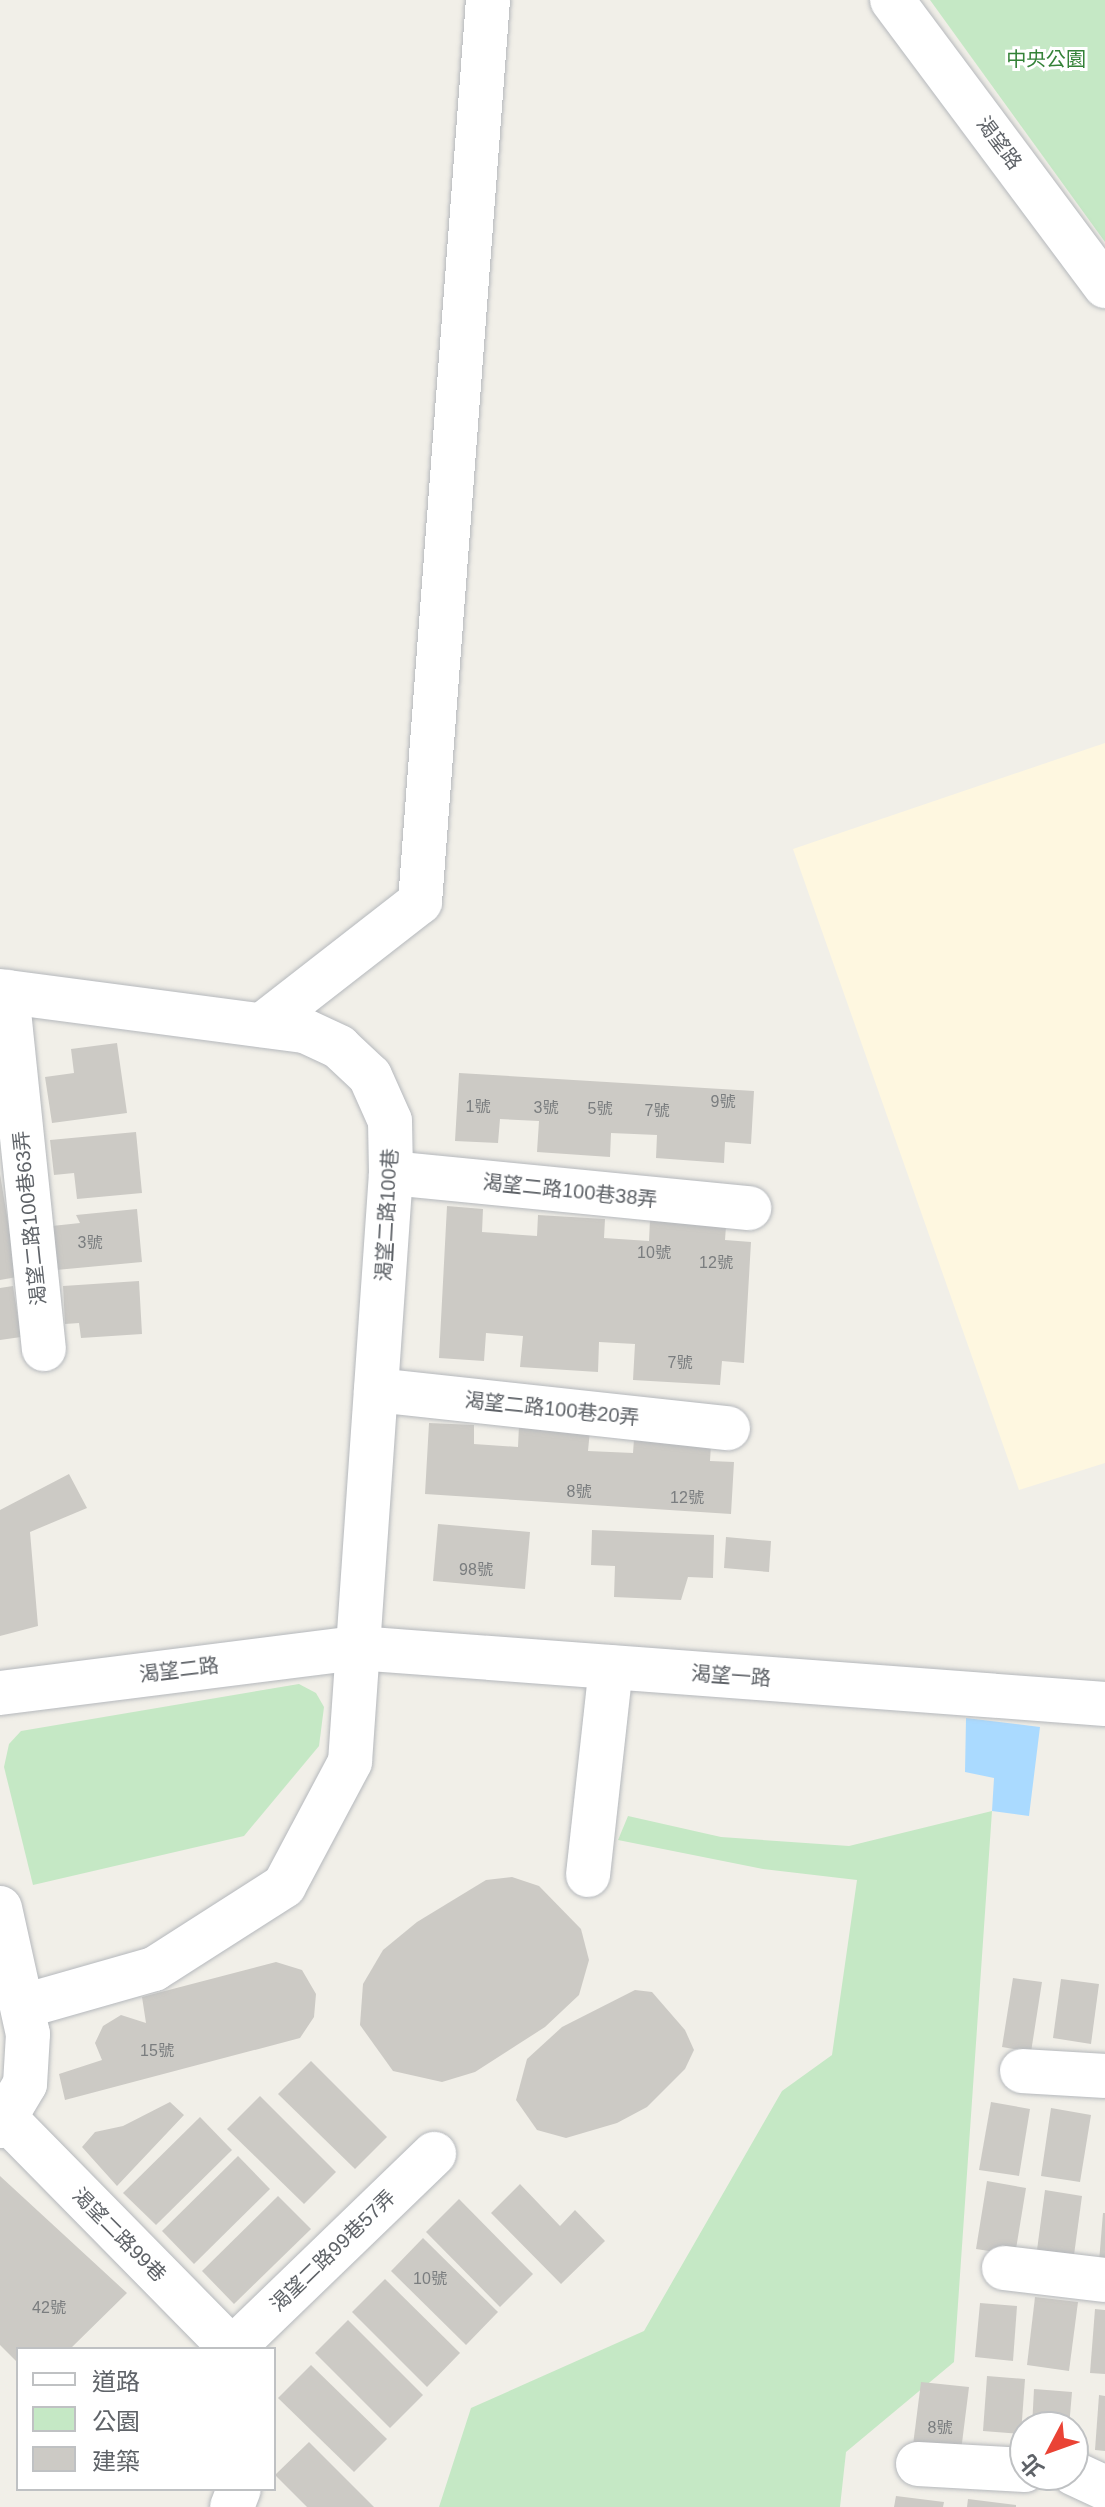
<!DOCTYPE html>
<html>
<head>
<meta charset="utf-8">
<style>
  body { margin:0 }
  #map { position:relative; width:1105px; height:2507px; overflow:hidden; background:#f1efe8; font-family:Helvetica,"Noto Sans TC",sans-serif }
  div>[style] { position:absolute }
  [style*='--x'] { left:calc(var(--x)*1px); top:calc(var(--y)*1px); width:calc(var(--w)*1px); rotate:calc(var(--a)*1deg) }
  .commercial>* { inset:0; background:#fef7e0 }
  .green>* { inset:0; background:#c5e8c5 }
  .water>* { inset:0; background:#aadaff }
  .building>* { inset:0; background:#cccac5 }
  .roads { filter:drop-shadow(0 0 2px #b5b8bc) drop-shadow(0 0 2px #b5b8bc) }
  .minor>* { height:44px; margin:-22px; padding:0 22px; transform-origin:22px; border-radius:22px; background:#fff }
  span { translate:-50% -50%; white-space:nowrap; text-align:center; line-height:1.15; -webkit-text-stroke:6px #fff; paint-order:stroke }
  .number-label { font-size:16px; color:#7a7d7f }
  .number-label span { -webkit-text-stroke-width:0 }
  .park-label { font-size:20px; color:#348238 }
  .street-label { font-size:20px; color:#5f6368 }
  .legend { position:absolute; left:16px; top:2347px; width:260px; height:144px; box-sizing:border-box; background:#fff; border:2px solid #bfc1c3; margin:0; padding:10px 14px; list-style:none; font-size:24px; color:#5f6368 }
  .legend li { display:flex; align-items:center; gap:16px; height:40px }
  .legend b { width:40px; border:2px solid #bfc1c3 }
  .north { position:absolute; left:1009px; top:2411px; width:80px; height:80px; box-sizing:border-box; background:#fff; border:2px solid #bfc1c3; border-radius:50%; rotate:229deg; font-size:22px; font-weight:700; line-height:32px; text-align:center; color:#5f6368 }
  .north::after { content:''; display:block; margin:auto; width:28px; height:36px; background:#ea4335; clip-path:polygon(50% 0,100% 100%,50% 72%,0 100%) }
</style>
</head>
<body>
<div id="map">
  <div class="commercial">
    <div style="clip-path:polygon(1105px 743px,1105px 1463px,1019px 1490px,793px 849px)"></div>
  </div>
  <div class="green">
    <div style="clip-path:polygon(930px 0,1105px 0,1105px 242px)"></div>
    <div style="clip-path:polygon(299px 1684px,316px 1693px,324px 1707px,319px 1746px,244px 1836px,33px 1885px,4px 1767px,9px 1744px,21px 1731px)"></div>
    <div style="clip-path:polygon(992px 1811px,954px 2362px,846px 2452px,840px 2507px,439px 2507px,471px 2408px,644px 2331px,782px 2091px,832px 2055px,857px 1880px,763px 1869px,618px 1840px,628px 1816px,721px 1837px,849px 1846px)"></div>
  </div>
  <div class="water">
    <div style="clip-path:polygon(966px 1718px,1040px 1727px,1029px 1816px,992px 1811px,994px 1778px,965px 1772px)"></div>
  </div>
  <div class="building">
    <div style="clip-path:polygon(117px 1043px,127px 1113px,52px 1123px,45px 1077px,74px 1073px,71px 1049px)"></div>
    <div style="clip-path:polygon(459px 1073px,754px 1091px,751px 1144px,725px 1142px,724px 1163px,656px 1158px,657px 1135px,611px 1133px,610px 1157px,537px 1152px,539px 1121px,500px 1119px,498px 1143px,455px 1141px)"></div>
    <div style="clip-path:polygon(136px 1132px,142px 1193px,77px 1199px,74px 1173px,54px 1175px,50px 1140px)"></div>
    <div style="clip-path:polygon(0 1174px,17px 1277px,0 1280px)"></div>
    <div style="clip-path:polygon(447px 1206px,483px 1209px,482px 1232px,537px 1236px,538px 1215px,605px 1219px,604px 1238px,649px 1241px,650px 1220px,726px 1226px,725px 1240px,751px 1242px,744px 1363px,722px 1361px,720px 1385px,633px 1380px,635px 1344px,599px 1342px,598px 1372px,520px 1367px,523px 1336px,486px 1333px,484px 1361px,439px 1358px)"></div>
    <div style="clip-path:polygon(137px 1209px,142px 1262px,56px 1270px,52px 1226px,80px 1223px,76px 1215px)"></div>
    <div style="clip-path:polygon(139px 1281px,142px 1334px,81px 1338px,79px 1323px,65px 1324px,63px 1286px)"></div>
    <div style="clip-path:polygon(13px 1286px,21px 1337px,0 1340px,0 1288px)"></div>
    <div style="clip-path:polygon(429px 1423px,474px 1425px,474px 1444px,518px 1447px,519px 1425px,590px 1430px,588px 1451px,633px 1453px,634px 1439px,711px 1444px,710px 1461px,734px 1462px,731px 1514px,425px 1494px)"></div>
    <div style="clip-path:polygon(69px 1474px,87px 1508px,30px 1532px,38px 1626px,0 1636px,0 1510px)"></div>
    <div style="clip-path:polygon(438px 1524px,530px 1532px,525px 1589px,433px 1581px)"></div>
    <div style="clip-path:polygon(592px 1530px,714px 1535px,713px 1578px,688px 1577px,681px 1600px,614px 1597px,615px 1566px,591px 1565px)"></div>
    <div style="clip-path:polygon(726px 1537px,771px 1541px,769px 1572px,724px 1568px)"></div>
    <div style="clip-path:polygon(512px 1877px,539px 1886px,581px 1929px,589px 1960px,579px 1995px,545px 2027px,475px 2072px,442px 2082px,393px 2071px,360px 2025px,363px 1984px,383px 1950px,417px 1922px,486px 1880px)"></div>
    <div style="clip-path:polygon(276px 1962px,302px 1970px,316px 1994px,314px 2017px,300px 2038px,65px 2100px,59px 2074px,102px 2060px,95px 2043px,103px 2026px,121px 2015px,146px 2023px,142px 1997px)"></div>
    <div style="clip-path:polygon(1013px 1978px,1042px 1982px,1031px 2052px,1002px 2047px)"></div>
    <div style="clip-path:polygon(1061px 1979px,1099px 1984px,1091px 2044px,1053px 2038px)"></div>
    <div style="clip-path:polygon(635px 1990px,652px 1992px,685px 2030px,694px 2050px,685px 2069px,647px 2107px,617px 2123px,566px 2138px,537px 2130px,516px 2100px,527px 2059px,562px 2027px)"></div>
    <div style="clip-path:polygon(311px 2061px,387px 2137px,355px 2169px,278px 2094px)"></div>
    <div style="clip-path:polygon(260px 2096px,336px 2172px,304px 2204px,227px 2129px)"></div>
    <div style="clip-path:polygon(170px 2102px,184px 2115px,117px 2186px,82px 2147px,95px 2132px,123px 2126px)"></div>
    <div style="clip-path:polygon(991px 2102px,1030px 2109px,1019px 2176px,979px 2170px)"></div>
    <div style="clip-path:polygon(1051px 2108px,1091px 2115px,1080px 2182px,1041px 2176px)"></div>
    <div style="clip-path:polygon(200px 2117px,232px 2150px,156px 2225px,123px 2193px)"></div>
    <div style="clip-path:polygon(238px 2156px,270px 2189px,194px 2264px,162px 2231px)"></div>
    <div style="clip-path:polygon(0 2176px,127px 2293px,70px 2349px,18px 2349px,18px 2363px,0 2345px)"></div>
    <div style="clip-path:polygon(987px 2181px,1026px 2188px,1015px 2255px,976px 2249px)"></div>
    <div style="clip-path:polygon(520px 2184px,560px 2226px,575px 2210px,605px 2241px,561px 2284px,491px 2213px)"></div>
    <div style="clip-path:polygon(1045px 2190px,1082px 2196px,1074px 2255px,1037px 2250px)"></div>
    <div style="clip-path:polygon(278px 2196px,311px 2229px,234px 2304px,202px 2271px)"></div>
    <div style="clip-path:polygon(459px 2199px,533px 2274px,500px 2307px,426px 2232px)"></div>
    <div style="clip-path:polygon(1103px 2213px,1105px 2213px,1105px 2262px,1099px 2262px)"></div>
    <div style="clip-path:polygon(423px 2238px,498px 2312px,466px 2345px,391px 2271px)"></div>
    <div style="clip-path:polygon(385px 2279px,460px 2353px,427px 2387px,352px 2312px)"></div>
    <div style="clip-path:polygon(1035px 2297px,1078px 2302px,1069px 2371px,1027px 2365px)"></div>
    <div style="clip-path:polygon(980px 2303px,1017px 2306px,1013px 2361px,975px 2357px)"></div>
    <div style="clip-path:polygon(1095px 2309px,1105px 2310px,1105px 2374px,1090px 2373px)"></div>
    <div style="clip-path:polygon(348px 2320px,423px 2395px,390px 2428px,315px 2353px)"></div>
    <div style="clip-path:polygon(311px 2365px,387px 2439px,354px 2472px,278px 2398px)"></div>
    <div style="clip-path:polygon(987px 2376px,1025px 2379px,1021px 2434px,983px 2431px)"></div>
    <div style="clip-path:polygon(921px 2382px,969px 2387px,961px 2451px,913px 2445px)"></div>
    <div style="clip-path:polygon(1034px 2389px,1072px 2392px,1069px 2427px,1032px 2427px)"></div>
    <div style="clip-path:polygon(1099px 2395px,1105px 2396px,1105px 2451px,1095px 2450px)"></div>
    <div style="clip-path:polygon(309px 2442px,374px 2507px,307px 2507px,275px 2475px)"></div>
    <div style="clip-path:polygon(896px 2496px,944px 2502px,943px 2507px,894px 2507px)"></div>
    <div style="clip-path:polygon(968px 2499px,1016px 2505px,1016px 2507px,967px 2507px)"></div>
  </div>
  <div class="roads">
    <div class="minor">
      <div style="--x:892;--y:0;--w:357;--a:53.3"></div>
      <div style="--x:0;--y:991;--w:308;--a:7.5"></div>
      <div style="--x:305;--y:1031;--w:38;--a:25"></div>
      <div style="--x:339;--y:1047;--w:42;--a:43.1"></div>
      <div style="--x:370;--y:1076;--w:49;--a:66"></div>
      <div style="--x:390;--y:1121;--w:52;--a:88.9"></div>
      <div style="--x:391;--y:1173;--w:590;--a:93.98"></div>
      <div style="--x:350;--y:1762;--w:140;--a:118"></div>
      <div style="--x:284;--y:1886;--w:154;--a:147.4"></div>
      <div style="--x:154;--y:1969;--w:135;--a:164.1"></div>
      <div style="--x:7;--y:992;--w:359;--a:84.1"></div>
      <div style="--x:262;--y:1025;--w:200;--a:-37.9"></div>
      <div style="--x:420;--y:902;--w:905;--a:-85.69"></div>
      <div style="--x:391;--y:1173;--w:360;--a:5.6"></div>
      <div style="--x:376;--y:1390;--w:354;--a:6.2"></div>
      <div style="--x:0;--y:1693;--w:360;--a:-7.2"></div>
      <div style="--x:357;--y:1648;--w:750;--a:4.28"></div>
      <div style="--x:588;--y:1875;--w:209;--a:-83.7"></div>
      <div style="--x:0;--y:1908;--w:129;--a:77.5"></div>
      <div style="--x:28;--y:2034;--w:50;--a:93.4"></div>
      <div style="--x:25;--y:2084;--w:49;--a:120.8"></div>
      <div style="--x:1022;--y:2071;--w:83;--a:3.4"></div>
      <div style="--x:7;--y:2120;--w:321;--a:45.5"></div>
      <div style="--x:1004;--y:2268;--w:102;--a:6.8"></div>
      <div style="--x:232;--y:2349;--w:281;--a:-44"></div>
      <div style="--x:918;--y:2464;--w:107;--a:3.2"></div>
      <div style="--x:1073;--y:2473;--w:35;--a:25"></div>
      <div style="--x:232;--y:2507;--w:19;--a:-69"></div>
    </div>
  </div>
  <div class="number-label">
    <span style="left:723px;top:1102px">9號</span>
    <span style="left:478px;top:1107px">1號</span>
    <span style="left:546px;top:1108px">3號</span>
    <span style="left:600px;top:1109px">5號</span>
    <span style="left:657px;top:1111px">7號</span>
    <span style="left:90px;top:1243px">3號</span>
    <span style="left:654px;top:1253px">10號</span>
    <span style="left:716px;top:1263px">12號</span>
    <span style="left:680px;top:1363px">7號</span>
    <span style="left:579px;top:1492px">8號</span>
    <span style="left:687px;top:1498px">12號</span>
    <span style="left:476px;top:1570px">98號</span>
    <span style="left:157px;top:2051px">15號</span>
    <span style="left:430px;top:2279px">10號</span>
    <span style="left:49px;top:2308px">42號</span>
    <span style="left:940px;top:2428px">8號</span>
  </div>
  <div class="park-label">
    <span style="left:1046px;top:59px">中央公園</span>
  </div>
  <div class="street-label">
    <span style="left:999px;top:143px;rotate:53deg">渴望路</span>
    <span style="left:570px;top:1191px;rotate:6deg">渴望二路100巷38弄</span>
    <span style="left:387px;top:1215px;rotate:-87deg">渴望二路100巷</span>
    <span style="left:30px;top:1218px;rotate:-96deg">渴望二路100巷63弄</span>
    <span style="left:552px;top:1409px;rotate:6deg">渴望二路100巷20弄</span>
    <span style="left:179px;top:1670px;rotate:-7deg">渴望二路</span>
    <span style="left:731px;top:1676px;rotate:4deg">渴望一路</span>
    <span style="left:119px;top:2235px;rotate:45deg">渴望二路99巷</span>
    <span style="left:333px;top:2251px;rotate:-44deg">渴望二路99巷57弄</span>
  </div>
  <ul class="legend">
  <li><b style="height:10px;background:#fff"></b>道路</li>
  <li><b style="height:22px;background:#c5e8c5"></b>公園</li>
  <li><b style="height:22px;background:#cccac5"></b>建築</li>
  </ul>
  <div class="north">北</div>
</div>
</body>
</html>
